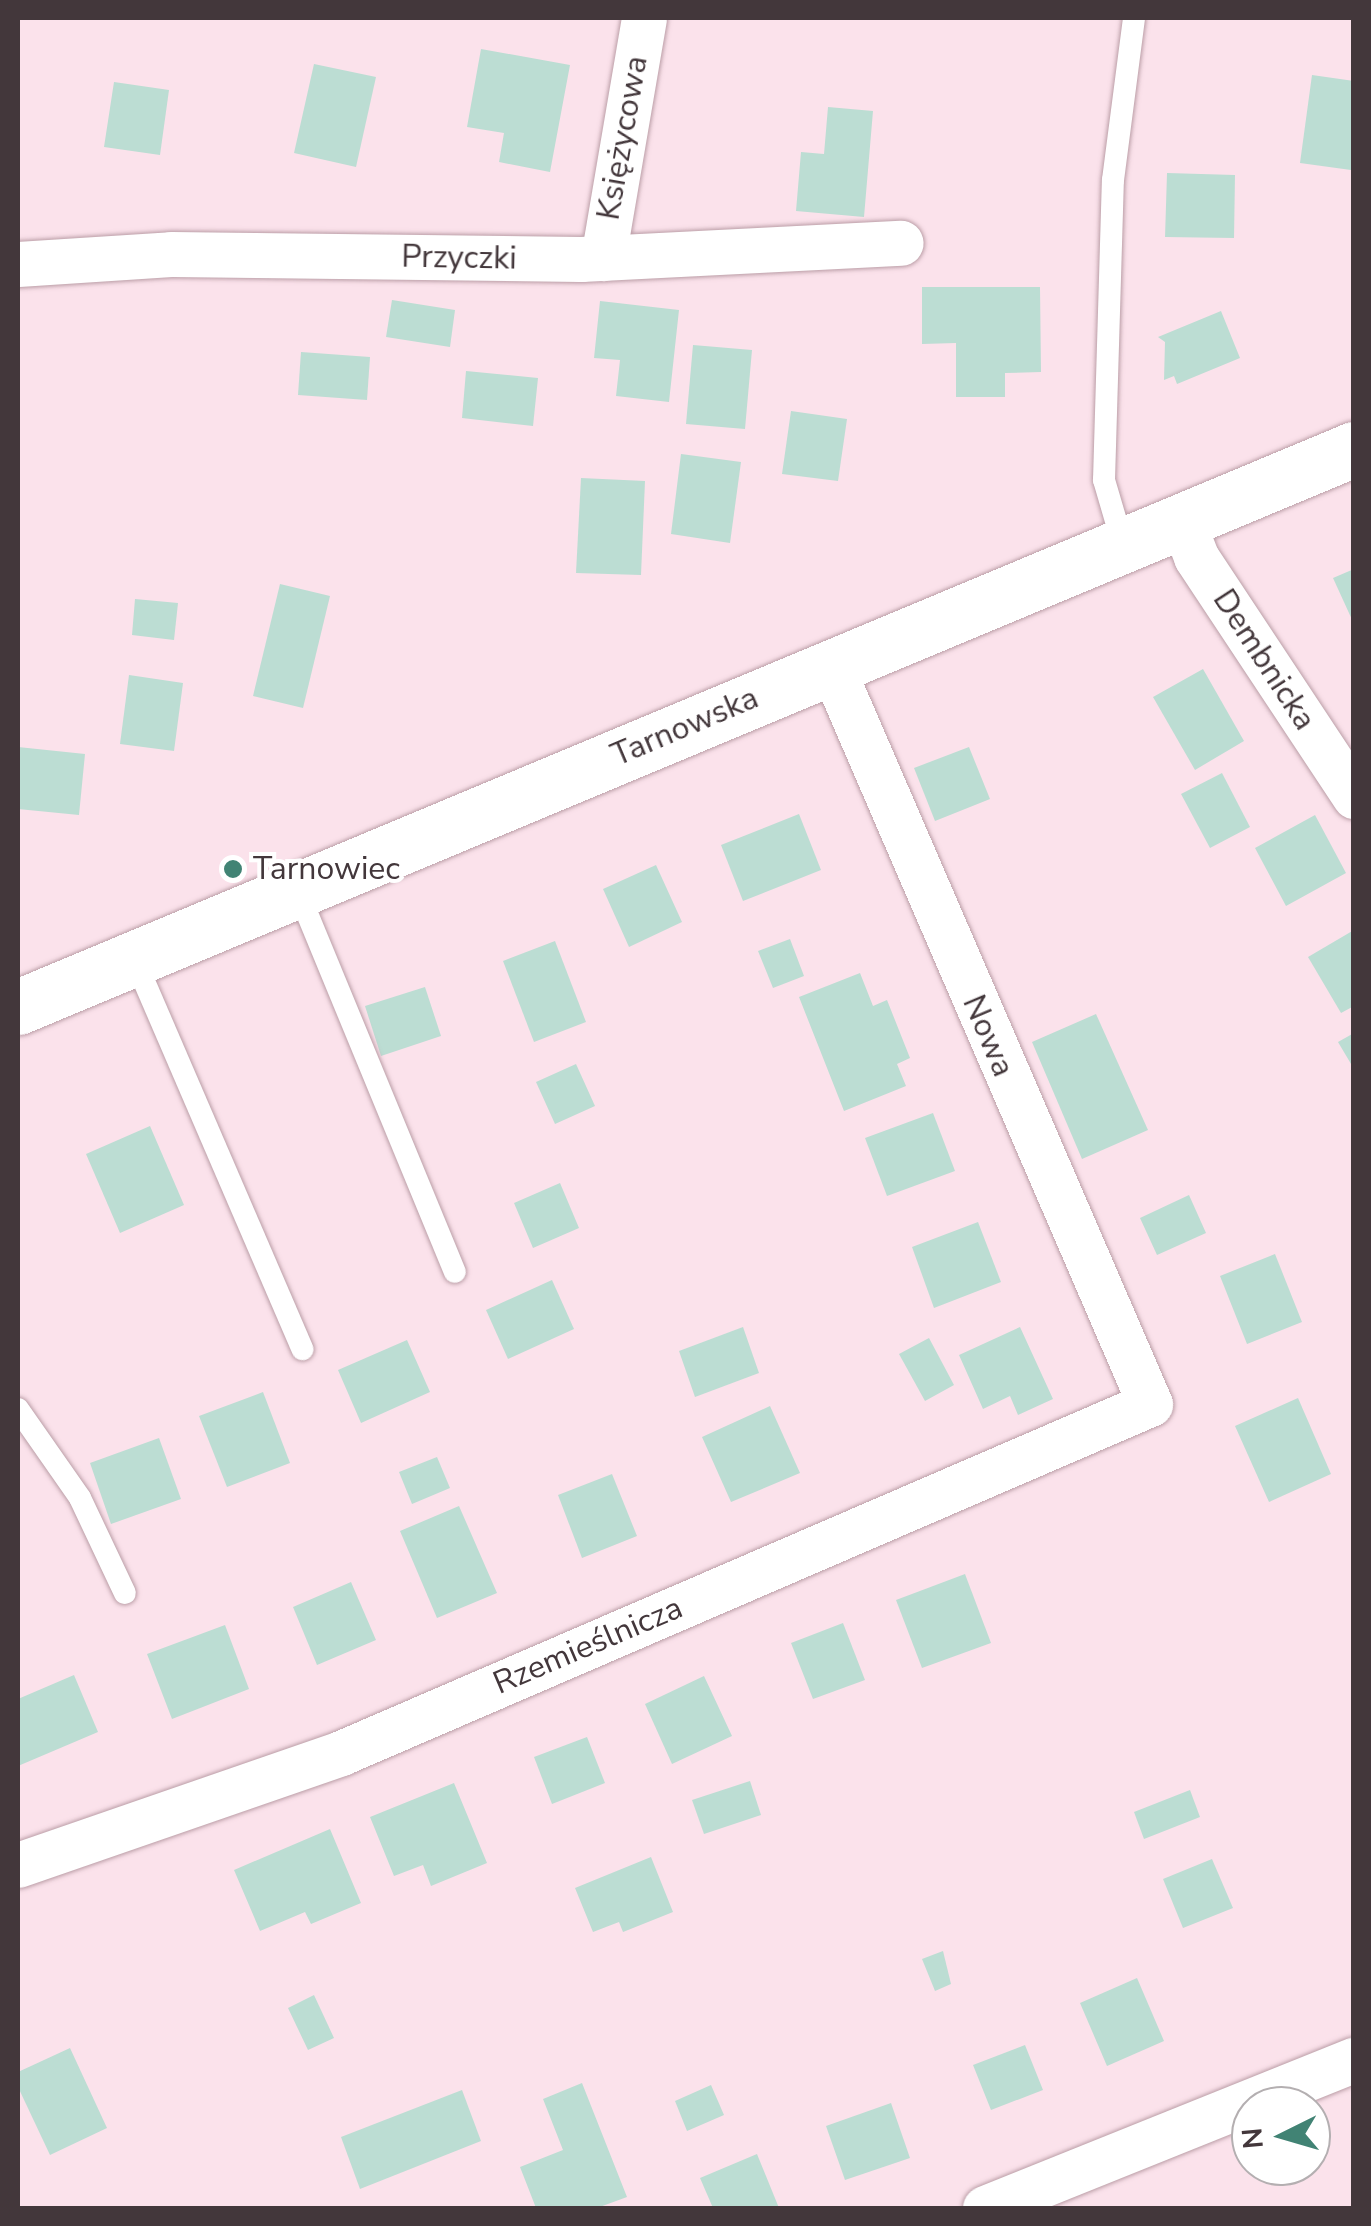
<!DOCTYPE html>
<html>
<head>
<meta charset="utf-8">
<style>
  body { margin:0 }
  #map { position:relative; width:1371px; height:2226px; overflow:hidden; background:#fbe2eb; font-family:"Nunito Sans",sans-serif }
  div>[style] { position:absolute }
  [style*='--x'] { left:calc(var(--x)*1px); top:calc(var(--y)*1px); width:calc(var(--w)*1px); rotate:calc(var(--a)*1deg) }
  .building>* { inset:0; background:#bcddd3 }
  .roads { filter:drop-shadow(0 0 2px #bb9ea7) drop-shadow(0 0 2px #bb9ea7) }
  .service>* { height:22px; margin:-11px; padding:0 11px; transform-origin:11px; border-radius:11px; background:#fff }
  .minor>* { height:45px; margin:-22.5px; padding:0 22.5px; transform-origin:22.5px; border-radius:22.5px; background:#fff }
  .secondary>* { height:55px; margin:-27.5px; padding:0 27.5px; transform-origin:27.5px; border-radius:27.5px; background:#fff }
  .dots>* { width:28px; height:28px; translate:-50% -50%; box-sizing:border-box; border:5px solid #fff; border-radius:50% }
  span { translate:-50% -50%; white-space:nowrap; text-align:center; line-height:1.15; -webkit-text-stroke:8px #fff; paint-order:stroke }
  .street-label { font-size:32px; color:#43373b }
  .poi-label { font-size:32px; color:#43373b }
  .left { translate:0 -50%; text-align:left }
  .frame { position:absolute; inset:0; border:20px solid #43373b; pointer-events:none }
  .north { position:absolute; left:1231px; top:2086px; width:100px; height:100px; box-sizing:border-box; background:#fff; border:2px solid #b4afb1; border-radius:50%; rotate:265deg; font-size:28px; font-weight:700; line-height:40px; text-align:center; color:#43373b }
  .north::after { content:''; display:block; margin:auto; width:35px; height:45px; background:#418374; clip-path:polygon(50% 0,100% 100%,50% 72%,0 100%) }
</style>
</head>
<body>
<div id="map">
  <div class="building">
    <div style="clip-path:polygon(481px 49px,570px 65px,550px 172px,499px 162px,504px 133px,467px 127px)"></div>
    <div style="clip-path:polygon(314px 64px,376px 77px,356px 167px,294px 153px)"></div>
    <div style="clip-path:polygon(1312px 75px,1354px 81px,1351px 170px,1300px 163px)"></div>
    <div style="clip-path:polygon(114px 82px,169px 90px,160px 155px,104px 147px)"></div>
    <div style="clip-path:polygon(828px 107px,873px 111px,864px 217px,796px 211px,801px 152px,824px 154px)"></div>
    <div style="clip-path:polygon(1167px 173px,1235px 175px,1234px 238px,1165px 237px)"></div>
    <div style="clip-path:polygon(922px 287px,1040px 287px,1041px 372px,1005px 373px,1005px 397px,956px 397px,956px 343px,922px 344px)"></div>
    <div style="clip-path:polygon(392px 300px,455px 310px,450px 347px,386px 337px)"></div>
    <div style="clip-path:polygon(600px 301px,679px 310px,669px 402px,616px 396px,620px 360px,594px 358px)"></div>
    <div style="clip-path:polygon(1221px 311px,1240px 358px,1177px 384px,1174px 376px,1164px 380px,1165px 342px,1158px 337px)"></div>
    <div style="clip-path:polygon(693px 345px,752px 350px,745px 429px,686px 424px)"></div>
    <div style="clip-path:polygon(301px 352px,370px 357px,367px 400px,298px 395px)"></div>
    <div style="clip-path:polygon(466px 371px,538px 378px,533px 426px,462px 418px)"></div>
    <div style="clip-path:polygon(791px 411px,847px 419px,838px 481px,782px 474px)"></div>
    <div style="clip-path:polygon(681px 454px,741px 462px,730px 543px,671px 534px)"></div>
    <div style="clip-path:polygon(581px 478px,645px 481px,641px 575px,576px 573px)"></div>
    <div style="clip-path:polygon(1354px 569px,1354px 624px,1333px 578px)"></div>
    <div style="clip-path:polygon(280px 584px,330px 596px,303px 708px,253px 696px)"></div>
    <div style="clip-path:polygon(135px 599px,178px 603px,174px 640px,132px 635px)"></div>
    <div style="clip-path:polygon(1203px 669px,1244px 741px,1195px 770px,1153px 697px)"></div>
    <div style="clip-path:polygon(129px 675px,183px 683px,174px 751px,120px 744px)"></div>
    <div style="clip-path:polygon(18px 747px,85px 754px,79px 815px,18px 809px)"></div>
    <div style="clip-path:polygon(969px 747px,990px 799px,935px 821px,914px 768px)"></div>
    <div style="clip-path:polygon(1222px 773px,1250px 827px,1210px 848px,1181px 794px)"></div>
    <div style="clip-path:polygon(799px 814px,821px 870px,743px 901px,721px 845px)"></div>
    <div style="clip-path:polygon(1315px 815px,1346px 873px,1286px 906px,1255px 848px)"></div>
    <div style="clip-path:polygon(656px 865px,682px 922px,629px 947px,603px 889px)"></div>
    <div style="clip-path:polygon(1354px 930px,1354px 1006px,1341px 1013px,1308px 957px)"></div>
    <div style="clip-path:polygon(790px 939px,804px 976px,773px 988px,758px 951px)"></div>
    <div style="clip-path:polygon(555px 941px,586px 1022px,534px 1042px,503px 961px)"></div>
    <div style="clip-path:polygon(860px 973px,873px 1006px,887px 1000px,910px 1058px,897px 1064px,906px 1086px,844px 1111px,799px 997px)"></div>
    <div style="clip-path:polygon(425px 987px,441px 1036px,381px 1056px,365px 1006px)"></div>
    <div style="clip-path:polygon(1096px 1014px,1148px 1130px,1082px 1159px,1032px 1042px)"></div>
    <div style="clip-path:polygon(1354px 1033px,1354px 1069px,1338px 1042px)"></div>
    <div style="clip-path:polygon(576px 1064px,595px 1106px,555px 1124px,536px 1082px)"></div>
    <div style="clip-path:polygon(933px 1113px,955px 1171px,887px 1196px,865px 1138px)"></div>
    <div style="clip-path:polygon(150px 1126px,184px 1205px,120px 1233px,86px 1154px)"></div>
    <div style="clip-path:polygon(560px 1183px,579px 1228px,533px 1248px,514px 1203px)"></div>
    <div style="clip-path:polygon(1189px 1195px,1206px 1233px,1157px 1255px,1140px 1218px)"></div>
    <div style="clip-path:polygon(978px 1222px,1001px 1282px,934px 1308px,912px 1247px)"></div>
    <div style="clip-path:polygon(1275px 1254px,1302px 1322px,1247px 1344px,1220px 1276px)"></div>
    <div style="clip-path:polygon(552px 1280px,574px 1329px,508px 1359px,486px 1310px)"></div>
    <div style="clip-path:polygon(743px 1327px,759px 1373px,695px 1397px,679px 1351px)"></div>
    <div style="clip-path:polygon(1020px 1327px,1053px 1399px,1018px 1415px,1010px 1396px,983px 1409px,959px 1355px)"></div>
    <div style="clip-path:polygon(929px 1338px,954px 1385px,925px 1401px,899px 1354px)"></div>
    <div style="clip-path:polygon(407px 1340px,430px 1392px,361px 1423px,338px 1370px)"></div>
    <div style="clip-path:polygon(263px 1392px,290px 1463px,227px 1487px,199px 1416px)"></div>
    <div style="clip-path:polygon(1298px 1398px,1331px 1474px,1269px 1502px,1235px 1426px)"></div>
    <div style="clip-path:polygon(770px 1406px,800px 1473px,731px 1502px,702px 1437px)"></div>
    <div style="clip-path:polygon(159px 1438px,181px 1499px,111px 1524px,90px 1463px)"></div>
    <div style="clip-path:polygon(437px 1457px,450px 1488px,412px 1504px,399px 1472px)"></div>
    <div style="clip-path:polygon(612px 1474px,637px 1536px,582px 1558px,558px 1495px)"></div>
    <div style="clip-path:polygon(459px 1506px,497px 1593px,437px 1618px,400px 1531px)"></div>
    <div style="clip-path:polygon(965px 1574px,991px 1643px,922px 1668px,896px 1600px)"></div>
    <div style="clip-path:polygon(351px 1582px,376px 1640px,317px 1665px,293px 1607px)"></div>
    <div style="clip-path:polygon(843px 1623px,865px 1680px,813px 1699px,791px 1643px)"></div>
    <div style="clip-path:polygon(225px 1625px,249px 1689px,172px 1719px,147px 1654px)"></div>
    <div style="clip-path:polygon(74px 1675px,98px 1732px,18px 1766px,18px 1699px)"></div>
    <div style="clip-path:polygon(704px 1676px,732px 1736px,672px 1764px,645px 1704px)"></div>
    <div style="clip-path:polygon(587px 1737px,605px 1783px,552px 1804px,534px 1757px)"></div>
    <div style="clip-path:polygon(750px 1781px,761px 1815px,704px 1834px,692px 1800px)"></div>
    <div style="clip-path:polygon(454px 1783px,487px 1863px,431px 1886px,423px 1865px,394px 1876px,370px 1817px)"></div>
    <div style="clip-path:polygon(1190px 1790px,1200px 1817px,1144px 1839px,1134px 1812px)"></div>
    <div style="clip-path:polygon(330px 1829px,361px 1903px,311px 1924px,305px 1912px,260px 1931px,234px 1870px)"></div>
    <div style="clip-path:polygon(651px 1857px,673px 1912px,623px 1932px,619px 1922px,593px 1932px,575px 1888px)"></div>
    <div style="clip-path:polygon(1212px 1859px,1233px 1908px,1183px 1928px,1163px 1879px)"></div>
    <div style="clip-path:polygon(943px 1951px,951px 1984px,935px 1991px,922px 1959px)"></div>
    <div style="clip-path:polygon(1137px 1978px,1164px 2041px,1107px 2066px,1080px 2003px)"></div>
    <div style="clip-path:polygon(314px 1995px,334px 2038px,308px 2050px,288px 2008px)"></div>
    <div style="clip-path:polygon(1025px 2045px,1043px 2090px,991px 2110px,973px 2065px)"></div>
    <div style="clip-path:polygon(70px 2048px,107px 2128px,50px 2155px,18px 2087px,18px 2072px)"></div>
    <div style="clip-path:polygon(582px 2083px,627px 2197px,597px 2208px,536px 2208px,520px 2167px,563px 2150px,543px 2099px)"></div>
    <div style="clip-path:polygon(711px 2085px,724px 2115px,687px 2131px,675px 2101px)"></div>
    <div style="clip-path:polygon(462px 2090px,481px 2141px,360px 2189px,341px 2137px)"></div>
    <div style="clip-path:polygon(891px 2103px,910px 2158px,845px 2180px,826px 2126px)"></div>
    <div style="clip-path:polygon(757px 2154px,779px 2208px,713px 2208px,700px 2178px)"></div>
  </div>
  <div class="roads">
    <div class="service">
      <div style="--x:1123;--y:545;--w:68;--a:-106.3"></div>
      <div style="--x:1104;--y:480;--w:300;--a:-88.3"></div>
      <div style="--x:1113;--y:180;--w:163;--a:-82.6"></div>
      <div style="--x:297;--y:889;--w:414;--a:67.6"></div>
      <div style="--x:134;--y:958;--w:426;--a:66.7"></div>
      <div style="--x:18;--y:1409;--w:108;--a:55.1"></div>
      <div style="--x:80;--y:1498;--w:105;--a:64.7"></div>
    </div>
    <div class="minor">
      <div style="--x:603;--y:258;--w:243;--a:-80.3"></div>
      <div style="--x:18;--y:264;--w:153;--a:-3.7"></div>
      <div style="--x:171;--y:254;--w:410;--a:0.7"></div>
      <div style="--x:581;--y:259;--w:320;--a:-2.9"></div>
      <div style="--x:1182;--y:520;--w:40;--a:69"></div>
      <div style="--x:1196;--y:557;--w:287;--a:56.5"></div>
      <div style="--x:18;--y:1865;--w:342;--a:-19.1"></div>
      <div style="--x:341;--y:1753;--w:881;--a:-23.34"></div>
      <div style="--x:1150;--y:1404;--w:805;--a:-113.35"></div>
      <div style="--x:985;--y:2208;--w:398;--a:-21.9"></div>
    </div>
    <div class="secondary">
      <div style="--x:18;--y:1007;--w:1448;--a:-22.67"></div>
    </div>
  </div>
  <div class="dots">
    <div style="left:233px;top:869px;background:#418374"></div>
  </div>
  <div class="street-label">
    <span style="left:623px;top:138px;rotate:-80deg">Księżycowa</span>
    <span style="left:459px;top:258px;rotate:1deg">Przyczki</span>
    <span style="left:1264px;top:660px;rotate:57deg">Dembnicka</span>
    <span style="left:685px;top:727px;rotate:-23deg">Tarnowska</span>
    <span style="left:988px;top:1036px;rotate:67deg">Nowa</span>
    <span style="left:588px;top:1646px;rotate:-23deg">Rzemieślnicza</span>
  </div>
  <div class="poi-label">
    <span class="left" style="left:253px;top:869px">Tarnowiec</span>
  </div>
  <div class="frame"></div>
  <div class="north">N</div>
</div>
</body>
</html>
